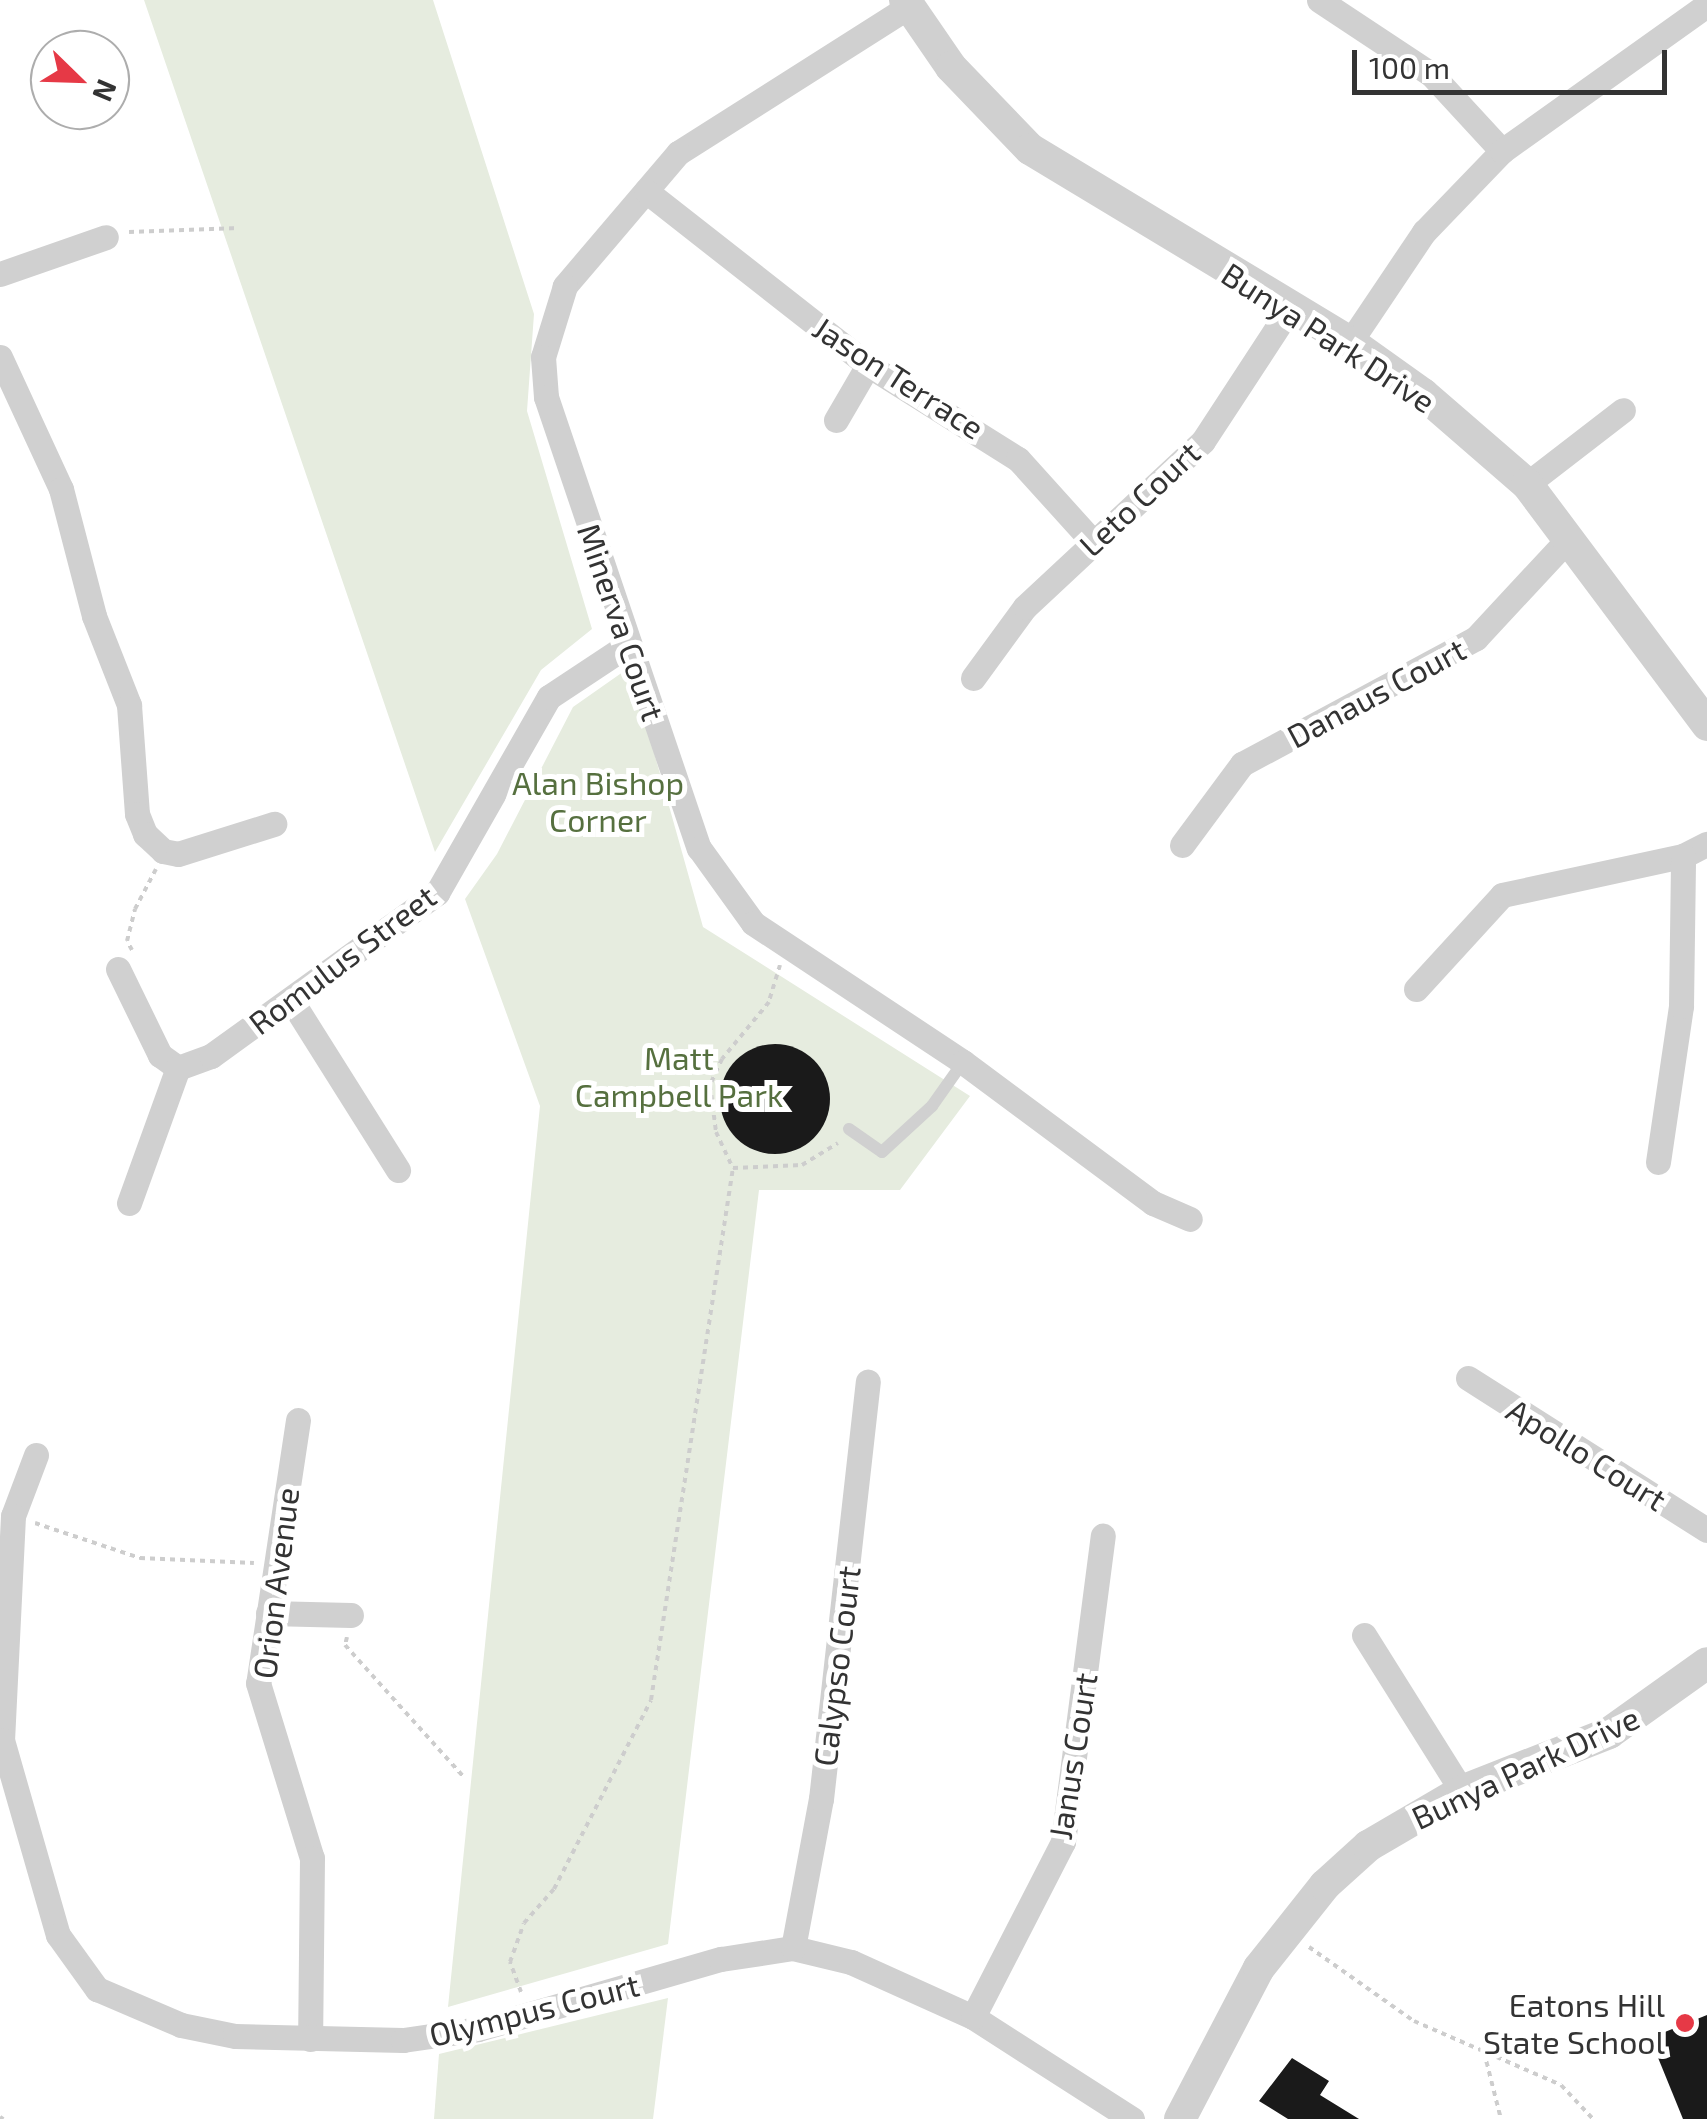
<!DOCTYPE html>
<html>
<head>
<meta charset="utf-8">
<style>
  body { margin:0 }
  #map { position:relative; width:1707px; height:2119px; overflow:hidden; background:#fff; font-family:"Exo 2",sans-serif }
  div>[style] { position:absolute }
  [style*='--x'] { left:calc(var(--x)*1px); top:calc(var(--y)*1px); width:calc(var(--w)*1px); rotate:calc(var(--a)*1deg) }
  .green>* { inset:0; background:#e6ecdf }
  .building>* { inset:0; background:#1a1a1a }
  .round { border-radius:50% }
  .path>* { height:4px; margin-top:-2px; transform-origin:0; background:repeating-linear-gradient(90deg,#cdcdcd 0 5px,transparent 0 10px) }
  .service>* { height:12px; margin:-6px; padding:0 6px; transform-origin:6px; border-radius:6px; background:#d0d0d0 }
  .minor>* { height:25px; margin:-12.5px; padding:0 12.5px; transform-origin:12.5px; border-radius:12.5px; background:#d0d0d0 }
  .tertiary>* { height:32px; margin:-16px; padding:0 16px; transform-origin:16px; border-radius:16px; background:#d0d0d0 }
  .dots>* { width:28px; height:28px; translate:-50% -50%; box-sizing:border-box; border:5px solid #fff; border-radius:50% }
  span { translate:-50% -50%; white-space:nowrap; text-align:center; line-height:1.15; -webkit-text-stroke:10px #fff; paint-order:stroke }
  .street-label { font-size:32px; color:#333 }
  .park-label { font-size:32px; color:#56703f }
  .poi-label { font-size:32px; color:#333 }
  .right { translate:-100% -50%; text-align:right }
  .north { position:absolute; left:30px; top:30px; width:100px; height:100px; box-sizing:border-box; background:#fff; border:2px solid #adadad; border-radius:50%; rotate:113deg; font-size:28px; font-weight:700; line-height:40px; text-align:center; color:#333 }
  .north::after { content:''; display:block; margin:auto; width:35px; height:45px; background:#e63946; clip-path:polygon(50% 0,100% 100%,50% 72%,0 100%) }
  .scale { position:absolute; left:1352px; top:50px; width:315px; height:45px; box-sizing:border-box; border:5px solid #333; border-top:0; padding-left:12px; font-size:30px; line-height:35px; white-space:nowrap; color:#333; -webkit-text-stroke:8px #fff; paint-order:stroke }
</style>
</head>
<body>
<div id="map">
  <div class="green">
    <div style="clip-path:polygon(144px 0,433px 0,534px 314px,527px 411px,592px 629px,541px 670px,435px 852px)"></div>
    <div style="clip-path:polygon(630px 667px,703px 927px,970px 1096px,900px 1190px,759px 1190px,668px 1944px,448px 2007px,540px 1106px,465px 899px,497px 854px,573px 707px)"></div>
    <div style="clip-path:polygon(668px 1998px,653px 2119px,434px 2119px,439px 2054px)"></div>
  </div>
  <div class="building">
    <div class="round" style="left:720px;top:1044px;width:110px;height:110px"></div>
    <div style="clip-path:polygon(1707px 2015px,1707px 2119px,1683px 2119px,1650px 2038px)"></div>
    <div style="clip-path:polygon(1292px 2058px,1329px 2081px,1320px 2095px,1359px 2119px,1288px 2119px,1259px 2101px)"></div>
  </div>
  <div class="path">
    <div style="--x:129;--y:232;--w:110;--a:-2.1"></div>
    <div style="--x:132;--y:950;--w:10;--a:-119"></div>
    <div style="--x:127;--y:941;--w:33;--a:-76"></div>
    <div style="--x:135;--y:909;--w:45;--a:-62.3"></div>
    <div style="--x:780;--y:965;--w:39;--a:107"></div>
    <div style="--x:769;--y:1002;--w:74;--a:129.5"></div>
    <div style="--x:722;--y:1059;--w:29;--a:115"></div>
    <div style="--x:710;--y:1085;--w:47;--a:82.7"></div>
    <div style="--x:716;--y:1132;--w:40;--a:65"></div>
    <div style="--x:733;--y:1168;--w:69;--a:-2.5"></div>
    <div style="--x:802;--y:1165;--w:42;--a:-31.4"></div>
    <div style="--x:35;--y:1523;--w:111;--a:18.4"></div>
    <div style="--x:140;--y:1558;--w:114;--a:2.5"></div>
    <div style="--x:347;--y:1637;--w:8;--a:104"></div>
    <div style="--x:345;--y:1645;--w:176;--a:48"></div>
    <div style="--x:1309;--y:1947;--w:128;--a:35.2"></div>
    <div style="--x:1414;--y:2021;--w:160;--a:23.5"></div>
    <div style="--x:1561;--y:2085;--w:47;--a:46.7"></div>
    <div style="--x:521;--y:1992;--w:32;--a:-110"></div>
    <div style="--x:510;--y:1962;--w:41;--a:-70.3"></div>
    <div style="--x:524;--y:1923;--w:45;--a:-48.6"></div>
    <div style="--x:554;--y:1889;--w:212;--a:-62.8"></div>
    <div style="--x:651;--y:1700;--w:538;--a:-81.24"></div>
    <div style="--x:1484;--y:2052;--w:69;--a:75.8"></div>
    <div style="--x:0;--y:2117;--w:4;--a:34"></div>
  </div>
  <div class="service">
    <div style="--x:849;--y:1129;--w:40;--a:34.9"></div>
    <div style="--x:882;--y:1152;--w:68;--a:-42.6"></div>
    <div style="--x:932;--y:1106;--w:54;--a:-54.8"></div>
  </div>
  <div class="minor">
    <div style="--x:1319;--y:0;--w:134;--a:33.5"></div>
    <div style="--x:1431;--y:74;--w:105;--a:47.3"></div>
    <div style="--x:908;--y:7;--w:272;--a:147.6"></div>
    <div style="--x:678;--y:153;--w:175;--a:130.4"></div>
    <div style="--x:565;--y:286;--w:74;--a:107.2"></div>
    <div style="--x:543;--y:357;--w:40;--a:85.7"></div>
    <div style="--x:546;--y:397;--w:476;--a:71.3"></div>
    <div style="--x:699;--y:848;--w:92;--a:54.2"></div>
    <div style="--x:753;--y:923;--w:252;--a:33.5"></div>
    <div style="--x:963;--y:1062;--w:237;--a:36.6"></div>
    <div style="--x:1153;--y:1203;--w:40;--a:23.4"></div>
    <div style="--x:646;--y:191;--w:282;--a:38.1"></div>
    <div style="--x:868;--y:365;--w:177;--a:32.1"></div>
    <div style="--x:1018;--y:459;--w:110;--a:47.9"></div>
    <div style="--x:0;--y:274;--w:112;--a:-19.2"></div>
    <div style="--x:1350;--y:342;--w:133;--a:-56.1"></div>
    <div style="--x:1424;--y:232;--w:112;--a:-46.1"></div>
    <div style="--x:1502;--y:151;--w:252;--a:-35.5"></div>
    <div style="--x:0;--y:357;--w:145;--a:65.2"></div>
    <div style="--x:61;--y:489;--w:131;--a:75.4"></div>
    <div style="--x:94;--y:616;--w:96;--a:68.5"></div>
    <div style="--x:129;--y:705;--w:109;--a:85.8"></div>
    <div style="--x:137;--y:814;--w:22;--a:68"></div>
    <div style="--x:145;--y:834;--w:25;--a:43"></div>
    <div style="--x:163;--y:851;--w:15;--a:11"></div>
    <div style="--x:178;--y:854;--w:101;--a:-17.4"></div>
    <div style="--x:836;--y:420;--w:64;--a:-59.8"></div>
    <div style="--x:1527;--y:484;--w:121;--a:-37.6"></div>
    <div style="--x:973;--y:678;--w:88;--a:-53.8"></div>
    <div style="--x:1025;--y:607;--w:243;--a:-43"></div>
    <div style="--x:1203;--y:441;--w:159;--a:-56.8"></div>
    <div style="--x:1182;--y:845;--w:101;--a:-53.5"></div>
    <div style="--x:1242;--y:764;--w:266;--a:-28.3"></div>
    <div style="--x:1476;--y:638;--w:138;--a:-47.1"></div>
    <div style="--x:118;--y:969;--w:96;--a:64"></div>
    <div style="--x:160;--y:1055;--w:22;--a:36"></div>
    <div style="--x:178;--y:1068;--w:35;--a:-20"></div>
    <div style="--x:211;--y:1056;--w:279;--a:-35.8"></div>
    <div style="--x:437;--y:893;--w:226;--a:-60.3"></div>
    <div style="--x:549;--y:697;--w:96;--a:-33.5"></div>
    <div style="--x:1416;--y:989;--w:127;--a:-47.5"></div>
    <div style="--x:1502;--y:895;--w:185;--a:-12.2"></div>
    <div style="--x:1683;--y:856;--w:27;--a:-27"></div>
    <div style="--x:291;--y:1000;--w:201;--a:57.8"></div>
    <div style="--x:1658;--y:1162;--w:158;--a:-81.6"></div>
    <div style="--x:1681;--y:1006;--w:150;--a:-89.2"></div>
    <div style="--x:129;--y:1203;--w:144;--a:-70.1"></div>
    <div style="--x:1468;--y:1378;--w:283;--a:32.5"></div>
    <div style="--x:298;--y:1420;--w:266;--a:98.6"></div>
    <div style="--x:258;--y:1683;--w:183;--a:72.9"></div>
    <div style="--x:312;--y:1858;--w:181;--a:90.6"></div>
    <div style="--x:36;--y:1455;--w:65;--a:110.7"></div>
    <div style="--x:13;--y:1516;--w:224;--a:92.8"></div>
    <div style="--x:2;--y:1740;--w:203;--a:74"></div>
    <div style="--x:58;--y:1935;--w:67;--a:54.2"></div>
    <div style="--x:97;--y:1989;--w:91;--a:23.2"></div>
    <div style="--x:181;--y:2025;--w:55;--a:11.5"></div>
    <div style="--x:235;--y:2036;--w:168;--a:1.4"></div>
    <div style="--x:403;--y:2040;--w:76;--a:-8.3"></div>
    <div style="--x:478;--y:2029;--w:253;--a:-16.1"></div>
    <div style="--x:721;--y:1959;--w:73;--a:-8.7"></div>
    <div style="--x:793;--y:1948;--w:60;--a:13.6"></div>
    <div style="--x:851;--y:1962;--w:134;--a:24.3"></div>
    <div style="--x:973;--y:2017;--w:189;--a:32.7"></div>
    <div style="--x:268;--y:1613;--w:83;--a:1.4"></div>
    <div style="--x:1364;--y:1635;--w:184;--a:57.9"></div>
    <div style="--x:793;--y:1948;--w:152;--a:-79.4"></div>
    <div style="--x:821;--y:1799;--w:420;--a:-83.6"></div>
    <div style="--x:973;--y:2017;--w:197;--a:-62.8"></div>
    <div style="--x:1063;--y:1842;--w:309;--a:-82.6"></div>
  </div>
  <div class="tertiary">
    <div style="--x:905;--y:0;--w:81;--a:55.5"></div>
    <div style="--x:951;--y:67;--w:114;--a:46.1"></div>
    <div style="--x:1030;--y:149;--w:374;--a:31.1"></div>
    <div style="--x:1350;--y:342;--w:90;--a:35.5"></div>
    <div style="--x:1423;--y:394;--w:138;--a:40.9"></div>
    <div style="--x:1527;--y:484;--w:301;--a:53.2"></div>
    <div style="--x:1180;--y:2119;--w:170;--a:-62.4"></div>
    <div style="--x:1259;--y:1968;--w:106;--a:-51.5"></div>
    <div style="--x:1325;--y:1885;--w:58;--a:-42.2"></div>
    <div style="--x:1368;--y:1846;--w:109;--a:-30.3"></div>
    <div style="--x:1462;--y:1791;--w:158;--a:-21.5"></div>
    <div style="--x:1609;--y:1733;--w:120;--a:-35.5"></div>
  </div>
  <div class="dots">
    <div style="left:1685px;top:2023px;background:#e63946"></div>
  </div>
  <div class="street-label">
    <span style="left:1329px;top:337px;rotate:33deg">Bunya Park Drive</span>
    <span style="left:899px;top:377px;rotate:33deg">Jason Terrace</span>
    <span style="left:1139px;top:498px;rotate:-43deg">Leto Court</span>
    <span style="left:622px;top:622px;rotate:71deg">Minerva Court</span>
    <span style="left:1376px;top:692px;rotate:-28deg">Danaus Court</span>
    <span style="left:342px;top:959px;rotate:-37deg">Romulus Street</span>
    <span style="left:1587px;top:1454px;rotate:32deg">Apollo Court</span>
    <span style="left:275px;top:1583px;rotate:-83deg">Orion Avenue</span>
    <span style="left:836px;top:1666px;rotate:-83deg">Calypso Court</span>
    <span style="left:1072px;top:1756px;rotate:-81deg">Janus Court</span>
    <span style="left:1525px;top:1767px;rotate:-25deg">Bunya Park Drive</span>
    <span style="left:534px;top:2009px;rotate:-14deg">Olympus Court</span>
  </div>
  <div class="park-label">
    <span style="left:598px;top:801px">Alan Bishop<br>Corner</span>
    <span style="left:679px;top:1076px">Matt<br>Campbell Park</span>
  </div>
  <div class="poi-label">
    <span class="right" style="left:1665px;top:2023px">Eatons Hill<br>State School</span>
  </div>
  <div class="north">N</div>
  <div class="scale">100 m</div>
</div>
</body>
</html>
